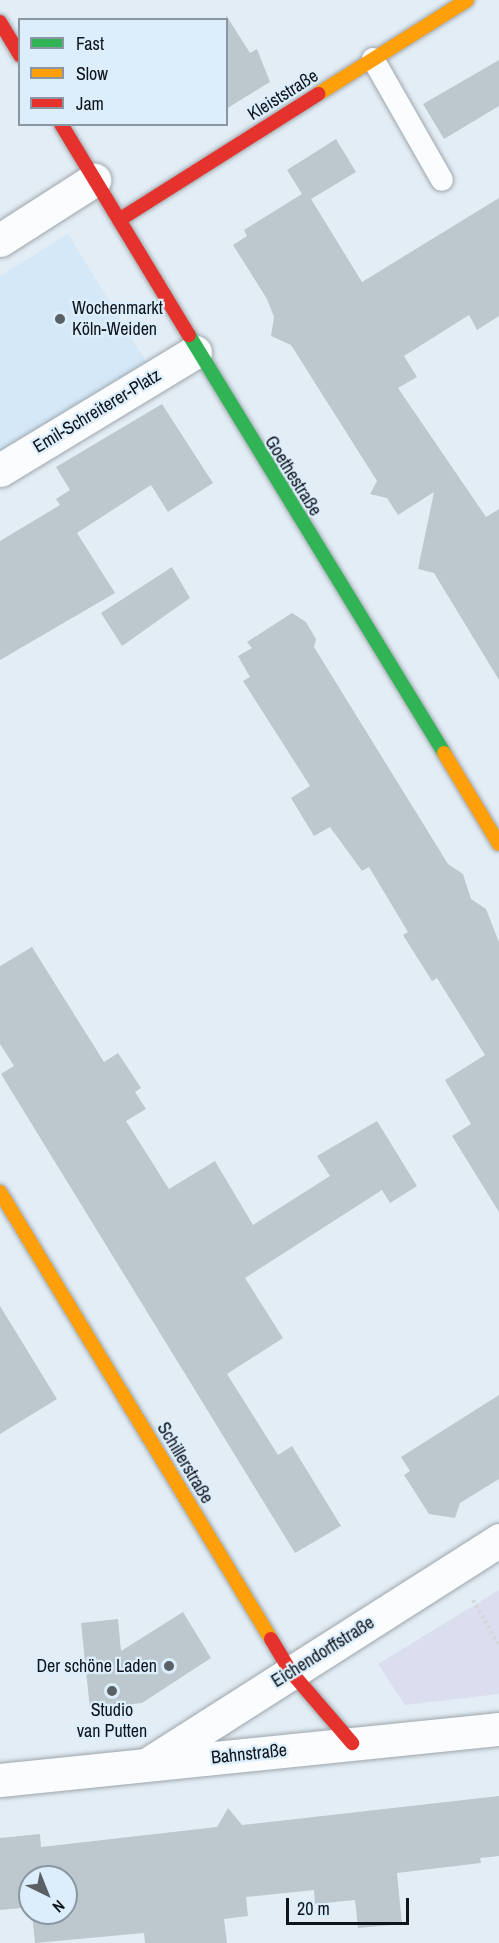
<!DOCTYPE html>
<html>
<head>
<meta charset="utf-8">
<style>
  body { margin:0 }
  #map { position:relative; width:499px; height:1943px; overflow:hidden; background:#e3edf5; font-family:"Archivo Narrow",sans-serif }
  div>[style] { position:absolute }
  [style*='--x'] { left:calc(var(--x)*1px); top:calc(var(--y)*1px); width:calc(var(--w)*1px); rotate:calc(var(--a)*1deg) }
  .built>* { inset:0; background:#d4e8f8 }
  .green>* { inset:0; background:#dbdeee }
  .building>* { inset:0; background:#bcc8ce }
  .path>* { height:4px; margin-top:-2px; transform-origin:0; background:repeating-linear-gradient(90deg,#d5d8db 0 3px,transparent 0 6px) }
  .roads { filter:drop-shadow(0 0 2px #9ea6ac) drop-shadow(0 0 2px #9ea6ac) }
  .lane>* { height:22px; margin:-11px; padding:0 11px; transform-origin:11px; border-radius:11px; background:#fbfcfe }
  .street>* { height:33px; margin:-16.5px; padding:0 16.5px; transform-origin:16.5px; border-radius:16.5px; background:#fbfcfe }
  .fast>* { height:14px; margin:-7px; padding:0 7px; transform-origin:7px; border-radius:7px; background:#30b455 }
  .slow>* { height:14px; margin:-7px; padding:0 7px; transform-origin:7px; border-radius:7px; background:#ff9f0a }
  .jam>* { height:14px; margin:-7px; padding:0 7px; transform-origin:7px; border-radius:7px; background:#e5322d }
  .dots>* { width:16px; height:16px; translate:-50% -50%; box-sizing:border-box; border:3px solid #dceefc; border-radius:50% }
  span { translate:-50% -50%; white-space:nowrap; text-align:center; line-height:1.15; -webkit-text-stroke:4.5px #dceefc; paint-order:stroke }
  .street-label { font-size:18px; color:#0e151b }
  .poi-label { font-size:18px; color:#0e151b }
  .left { translate:0 -50%; text-align:left }
  .right { translate:-100% -50%; text-align:right }
  .legend { position:absolute; left:18px; top:18px; width:210px; height:108px; box-sizing:border-box; background:#dceefc; border:2px solid #8a97a2; margin:0; padding:8px 10px; list-style:none; font-size:18px; color:#0e151b }
  .legend li { display:flex; align-items:center; gap:12px; height:30px }
  .legend b { width:30px; border:2px solid #8a97a2 }
  .north { position:absolute; left:18px; top:1865px; width:60px; height:60px; box-sizing:border-box; background:#dceefc; border:2px solid #8a97a2; border-radius:50%; rotate:137deg; font-size:16px; font-weight:700; line-height:24px; text-align:center; color:#0e151b }
  .north::after { content:''; display:block; margin:auto; width:21px; height:27px; background:#596167; clip-path:polygon(50% 0,100% 100%,50% 72%,0 100%) }
  .scale { position:absolute; left:286px; top:1898px; width:123px; height:27px; box-sizing:border-box; border:3px solid #0e151b; border-top:0; padding-left:8px; font-size:18px; line-height:21px; white-space:nowrap; color:#0e151b; -webkit-text-stroke:4px #dceefc; paint-order:stroke }
</style>
</head>
<body>
<div id="map">
  <div class="built">
    <div style="clip-path:polygon(68px 234px,147px 363px,0 454px,0 276px)"></div>
  </div>
  <div class="green">
    <div style="clip-path:polygon(499px 1590px,499px 1694px,405px 1705px,378px 1664px)"></div>
  </div>
  <div class="building">
    <div style="clip-path:polygon(226px 15px,250px 53px,257px 49px,270px 82px,226px 109px)"></div>
    <div style="clip-path:polygon(499px 60px,499px 106px,444px 139px,423px 104px)"></div>
    <div style="clip-path:polygon(336px 139px,356px 172px,311px 199px,362px 282px,499px 198px,499px 316px,477px 330px,469px 315px,404px 356px,417px 377px,398px 388px,486px 517px,499px 509px,499px 680px,434px 573px,418px 569px,434px 492px,398px 515px,387px 498px,370px 494px,377px 481px,291px 345px,271px 336px,274px 317px,267px 299px,233px 245px,247px 236px,244px 230px,302px 194px,287px 170px)"></div>
    <div style="clip-path:polygon(162px 404px,213px 483px,168px 512px,151px 485px,77px 533px,115px 593px,0 660px,0 541px,60px 505px,56px 499px,70px 490px,56px 467px)"></div>
    <div style="clip-path:polygon(172px 567px,190px 598px,122px 646px,101px 613px)"></div>
    <div style="clip-path:polygon(292px 613px,306px 622px,316px 639px,314px 647px,448px 864px,463px 874px,471px 899px,486px 909px,499px 942px,499px 1212px,452px 1136px,471px 1124px,445px 1080px,485px 1055px,437px 978px,432px 981px,403px 935px,408px 932px,369px 867px,362px 871px,330px 827px,314px 836px,291px 798px,310px 786px,243px 681px,250px 677px,238px 656px,252px 648px,247px 642px)"></div>
    <div style="clip-path:polygon(32px 947px,104px 1062px,118px 1053px,141px 1088px,135px 1092px,146px 1109px,126px 1121px,169px 1189px,215px 1161px,253px 1225px,330px 1176px,317px 1156px,377px 1121px,417px 1186px,390px 1203px,382px 1190px,245px 1278px,283px 1338px,227px 1374px,278px 1455px,292px 1446px,341px 1526px,295px 1553px,1px 1074px,14px 1066px,0 1044px,0 966px)"></div>
    <div style="clip-path:polygon(0 1306px,57px 1399px,0 1434px)"></div>
    <div style="clip-path:polygon(499px 1395px,499px 1479px,460px 1503px,455px 1518px,429px 1514px,404px 1475px,410px 1471px,401px 1457px)"></div>
    <div style="clip-path:polygon(183px 1612px,211px 1658px,142px 1703px,90px 1709px,81px 1623px,118px 1619px,121px 1651px)"></div>
    <div style="clip-path:polygon(499px 1796px,499px 1856px,480px 1858px,481px 1863px,397px 1873px,402px 1924px,358px 1928px,355px 1900px,315px 1904px,314px 1890px,246px 1897px,248px 1916px,224px 1919px,227px 1943px,145px 1943px,144px 1933px,35px 1943px,32px 1913px,66px 1913px,66px 1877px,30px 1877px,30px 1907px,0 1910px,0 1838px,40px 1834px,41px 1847px,217px 1827px,228px 1808px,242px 1825px)"></div>
  </div>
  <div class="path">
    <div style="--x:473;--y:1600;--w:52;--a:60"></div>
  </div>
  <div class="roads">
    <div class="lane">
      <div style="--x:373;--y:59;--w:139;--a:60.3"></div>
    </div>
    <div class="street">
      <div style="--x:0;--y:240;--w:112;--a:-32.6"></div>
      <div style="--x:0;--y:470;--w:228;--a:-31.2"></div>
      <div style="--x:151;--y:1762;--w:413;--a:-32.5"></div>
      <div style="--x:0;--y:1780;--w:502;--a:-5.84"></div>
    </div>
    <div class="fast">
      <div style="--x:189;--y:335;--w:490;--a:58.6"></div>
    </div>
    <div class="slow">
      <div style="--x:318;--y:94;--w:176;--a:-32.2"></div>
      <div style="--x:444;--y:753;--w:106;--a:58.9"></div>
      <div style="--x:0;--y:1192;--w:523;--a:58.77"></div>
    </div>
    <div class="jam">
      <div style="--x:0;--y:22;--w:39;--a:59"></div>
      <div style="--x:61;--y:124;--w:247;--a:58.8"></div>
      <div style="--x:119;--y:220;--w:236;--a:-32.3"></div>
      <div style="--x:271;--y:1639;--w:39;--a:59"></div>
      <div style="--x:291;--y:1672;--w:94;--a:49.3"></div>
    </div>
  </div>
  <div class="dots">
    <div style="left:60px;top:319px;background:#596167"></div>
    <div style="left:169px;top:1666px;background:#596167"></div>
    <div style="left:112px;top:1691px;background:#596167"></div>
  </div>
  <div class="street-label">
    <span style="left:283px;top:95px;rotate:-32deg">Kleiststraße</span>
    <span style="left:97px;top:411px;rotate:-31deg">Emil-Schreiterer-Platz</span>
    <span style="left:293px;top:476px;rotate:58deg">Goethestraße</span>
    <span style="left:185px;top:1463px;rotate:59deg">Schillerstraße</span>
    <span style="left:323px;top:1652px;rotate:-32deg">Eichendorffstraße</span>
    <span style="left:249px;top:1754px;rotate:-6deg">Bahnstraße</span>
  </div>
  <div class="poi-label">
    <span class="left" style="left:72px;top:319px">Wochenmarkt<br>Köln-Weiden</span>
    <span class="right" style="left:157px;top:1666px">Der schöne Laden</span>
    <span style="left:112px;top:1721px">Studio<br>van Putten</span>
  </div>
  <ul class="legend">
  <li><b style="height:8px;background:#30b455"></b>Fast</li>
  <li><b style="height:8px;background:#ff9f0a"></b>Slow</li>
  <li><b style="height:8px;background:#e5322d"></b>Jam</li>
  </ul>
  <div class="north">N</div>
  <div class="scale">20 m</div>
</div>
</body>
</html>
